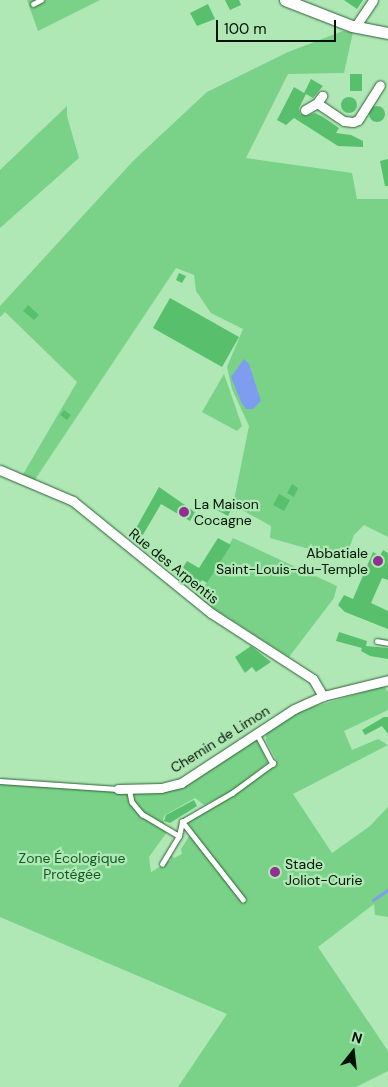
<!DOCTYPE html>
<html>
<head>
<meta charset="utf-8">
<style>
  body { margin:0 }
  #map { position:relative; width:388px; height:1087px; overflow:hidden; background:#afe7b5; font-family:"DM Sans",sans-serif }
  div>[style] { position:absolute }
  [style*='--x'] { left:calc(var(--x)*1px); top:calc(var(--y)*1px); width:calc(var(--w)*1px); rotate:calc(var(--a)*1deg) }
  .green>* { inset:0; background:#7ad288 }
  .water>* { inset:0; background:#7f9dee }
  .stream>* { height:2.5px; margin:-1.25px; padding:0 1.25px; transform-origin:1.25px; border-radius:1.25px; background:#7f9dee }
  .building>* { inset:0; background:#58c06c }
  .round { border-radius:50% }
  .roads { filter:drop-shadow(0 0 1px #2b5f35) drop-shadow(0 0 1px #2b5f35) }
  .lane>* { height:4.5px; margin:-2.25px; padding:0 2.25px; transform-origin:2.25px; border-radius:2.25px; background:#fff }
  .street>* { height:9px; margin:-4.5px; padding:0 4.5px; transform-origin:4.5px; border-radius:4.5px; background:#fff }
  .secondary>* { height:11px; margin:-5.5px; padding:0 5.5px; transform-origin:5.5px; border-radius:5.5px; background:#fff }
  .dots>* { width:14px; height:14px; translate:-50% -50%; box-sizing:border-box; border:2px solid #afe7b5; border-radius:50% }
  span { translate:-50% -50%; white-space:nowrap; text-align:center; line-height:1.15; -webkit-text-stroke:4.5px #afe7b5; paint-order:stroke }
  .poi-label { font-size:14px; color:#011304 }
  .left { translate:0 -50%; text-align:left }
  .right { translate:-100% -50%; text-align:right }
  .street-label { font-size:14px; color:#011304 }
  .park-label { font-size:14px; color:#0e5924 }
  .north { position:absolute; left:328px; top:1027px; width:50px; height:50px; -webkit-text-stroke:4px #afe7b5; paint-order:stroke; rotate:16deg; font-size:14px; font-weight:700; line-height:20px; text-align:center; color:#011304 }
  .north::after { content:''; display:block; margin:auto; width:18px; height:22px; background:#011304; clip-path:polygon(50% 0,100% 100%,50% 72%,0 100%) }
  .scale { position:absolute; left:216px; top:20px; width:120px; height:22px; box-sizing:border-box; border:2px solid #011304; border-top:0; padding-left:6px; font-size:15px; line-height:18px; white-space:nowrap; color:#011304; -webkit-text-stroke:4px #afe7b5; paint-order:stroke }
</style>
</head>
<body>
<div id="map">
  <div class="green">
    <div style="clip-path:polygon(27px 0,100px 0,38px 31px)"></div>
    <div style="clip-path:polygon(343px 31px,353px 32px,344px 73px,288px 74px,246px 158px,352px 173px,357px 199px,388px 199px,388px 537px,364px 525px,354px 535px,345px 559px,270px 538px,271px 526px,233px 505px,249px 426px,232px 389px,227px 367px,243px 329px,211px 313px,196px 291px,194px 275px,176px 268px,34px 481px,22px 476px,77px 382px,5px 312px,0 317px,0 306px,134px 160px,207px 92px,288px 52px)"></div>
    <div style="clip-path:polygon(67px 106px,67px 116px,79px 158px,0 228px,0 170px)"></div>
    <div style="clip-path:polygon(224px 374px,242px 426px,237px 431px,202px 412px)"></div>
    <div style="clip-path:polygon(233px 538px,337px 586px,334px 598px,289px 657px,193px 595px,207px 583px)"></div>
    <div style="clip-path:polygon(384px 686px,388px 692px,388px 710px,344px 731px,352px 750px,378px 739px,388px 745px,293px 794px,332px 853px,370px 826px,388px 807px,388px 917px,375px 915px,374px 904px,318px 947px,388px 1051px,388px 1071px,356px 1087px,178px 1087px,227px 1014px,0 917px,0 784px,127px 792px,132px 806px,130px 794px,134px 792px,161px 790px,246px 743px,257px 740px,268px 763px,231px 792px,204px 805px,195px 798px,165px 815px,163px 819px,167px 832px,149px 857px,151px 872px,171px 860px,169px 856px,171px 855px,174px 858px,182px 854px,181px 849px,190px 835px,200px 840px,187px 822px,189px 820px,246px 786px,277px 761px,266px 741px,266px 730px,281px 720px,313px 707px)"></div>
  </div>
  <div class="water">
    <div style="clip-path:polygon(244px 359px,249px 364px,261px 401px,253px 409px,246px 409px,241px 402px,231px 377px)"></div>
  </div>
  <div class="stream">
    <div style="--x:373;--y:900;--w:18;--a:-34"></div>
  </div>
  <div class="building">
    <div style="clip-path:polygon(225px 0,239px 0,241px 5px,230px 10px)"></div>
    <div style="clip-path:polygon(344px 0,363px 0,357px 9px)"></div>
    <div style="clip-path:polygon(208px 4px,215px 19px,197px 26px,190px 13px)"></div>
    <div style="clip-path:polygon(350px 74px,362px 74px,362px 91px,350px 91px)"></div>
    <div style="clip-path:polygon(311px 79px,323px 86px,313px 98px,306px 94px,299px 108px,300px 114px,306px 116px,315px 113px,323px 117px,339px 128px,336px 133px,351px 135px,363px 141px,363px 147px,338px 146px,294px 118px,286px 125px,277px 120px,294px 87px,304px 93px)"></div>
    <div class="round" style="left:341px;top:97px;width:16px;height:16px"></div>
    <div class="round" style="left:369px;top:106px;width:16px;height:16px"></div>
    <div style="clip-path:polygon(388px 159px,388px 186px,385px 186px,380px 161px)"></div>
    <div style="clip-path:polygon(179px 273px,186px 276px,182px 283px,176px 280px)"></div>
    <div style="clip-path:polygon(170px 298px,239px 337px,222px 367px,153px 328px)"></div>
    <div style="clip-path:polygon(28px 305px,39px 315px,34px 320px,23px 311px)"></div>
    <div style="clip-path:polygon(64px 410px,71px 415px,67px 420px,60px 415px)"></div>
    <div style="clip-path:polygon(292px 484px,298px 488px,294px 497px,287px 493px)"></div>
    <div style="clip-path:polygon(159px 487px,195px 512px,190px 521px,161px 504px,137px 545px,130px 539px)"></div>
    <div style="clip-path:polygon(279px 494px,290px 500px,284px 511px,273px 505px)"></div>
    <div style="clip-path:polygon(219px 503px,231px 510px,228px 516px,215px 509px)"></div>
    <div style="clip-path:polygon(218px 538px,231px 545px,207px 583px,202px 580px,199px 585px,179px 574px,187px 561px,199px 568px)"></div>
    <div style="clip-path:polygon(383px 550px,388px 553px,388px 580px,382px 578px,371px 603px,388px 611px,388px 629px,345px 612px,338px 605px,344px 595px,353px 599px,373px 552px,380px 556px)"></div>
    <div style="clip-path:polygon(339px 632px,367px 641px,366px 646px,388px 648px,388px 659px,370px 656px,361px 651px,362px 648px,336px 641px)"></div>
    <div style="clip-path:polygon(251px 646px,271px 662px,256px 672px,252px 667px,245px 673px,235px 657px)"></div>
    <div style="clip-path:polygon(384px 717px,388px 717px,388px 734px,382px 726px,365px 735px,362px 730px)"></div>
    <div style="clip-path:polygon(194px 800px,197px 806px,170px 823px,164px 821px,166px 815px)"></div>
  </div>
  <div class="roads">
    <div class="lane">
      <div style="--x:33;--y:4;--w:9;--a:-27"></div>
      <div style="--x:377;--y:641;--w:11;--a:10"></div>
      <div style="--x:256;--y:732;--w:36;--a:62"></div>
      <div style="--x:0;--y:781;--w:118;--a:3.9"></div>
      <div style="--x:129;--y:788;--w:14;--a:78"></div>
      <div style="--x:132;--y:802;--w:16;--a:50"></div>
      <div style="--x:142;--y:814;--w:43;--a:30.7"></div>
      <div style="--x:162;--y:864;--w:33;--a:-59"></div>
      <div style="--x:179;--y:836;--w:14;--a:-78"></div>
      <div style="--x:243;--y:900;--w:99;--a:-128"></div>
      <div style="--x:182;--y:822;--w:58;--a:-30.1"></div>
      <div style="--x:232;--y:793;--w:51;--a:-36.2"></div>
    </div>
    <div class="street">
      <div style="--x:355;--y:27;--w:32;--a:-56"></div>
      <div style="--x:317;--y:103;--w:32;--a:34"></div>
      <div style="--x:344;--y:121;--w:9;--a:6"></div>
      <div style="--x:353;--y:122;--w:5;--a:-22"></div>
      <div style="--x:358;--y:120;--w:41;--a:-57.8"></div>
      <div style="--x:305;--y:110;--w:14;--a:-30"></div>
      <div style="--x:317;--y:103;--w:9;--a:-54"></div>
      <div style="--x:0;--y:470;--w:79;--a:23"></div>
      <div style="--x:73;--y:501;--w:178;--a:39.1"></div>
      <div style="--x:211;--y:613;--w:121;--a:32.9"></div>
      <div style="--x:313;--y:679;--w:20;--a:60"></div>
      <div style="--x:118;--y:789;--w:43;--a:-1.3"></div>
      <div style="--x:161;--y:788;--w:21;--a:-14"></div>
      <div style="--x:181;--y:783;--w:135;--a:-33.2"></div>
      <div style="--x:294;--y:709;--w:32;--a:-24"></div>
      <div style="--x:323;--y:696;--w:67;--a:-13.8"></div>
    </div>
    <div class="secondary">
      <div style="--x:285;--y:0;--w:72;--a:21.2"></div>
      <div style="--x:352;--y:26;--w:37;--a:11"></div>
    </div>
  </div>
  <div class="dots">
    <div style="left:184px;top:512px;background:#932e93"></div>
    <div style="left:378px;top:561px;background:#932e93"></div>
    <div style="left:275px;top:872px;background:#932e93"></div>
  </div>
  <div class="poi-label">
    <span class="left" style="left:194px;top:512px">La Maison<br>Cocagne</span>
    <span class="right" style="left:368px;top:561px">Abbatiale<br>Saint-Louis-du-Temple</span>
    <span class="left" style="left:285px;top:872px">Stade<br>Joliot-Curie</span>
  </div>
  <div class="street-label">
    <span style="left:174px;top:566px;rotate:39deg">Rue des Arpentis</span>
    <span style="left:220px;top:739px;rotate:-32deg">Chemin de Limon</span>
  </div>
  <div class="park-label">
    <span style="left:72px;top:866px">Zone Écologique<br>Protégée</span>
  </div>
  <div class="north">N</div>
  <div class="scale">100 m</div>
</div>
</body>
</html>
